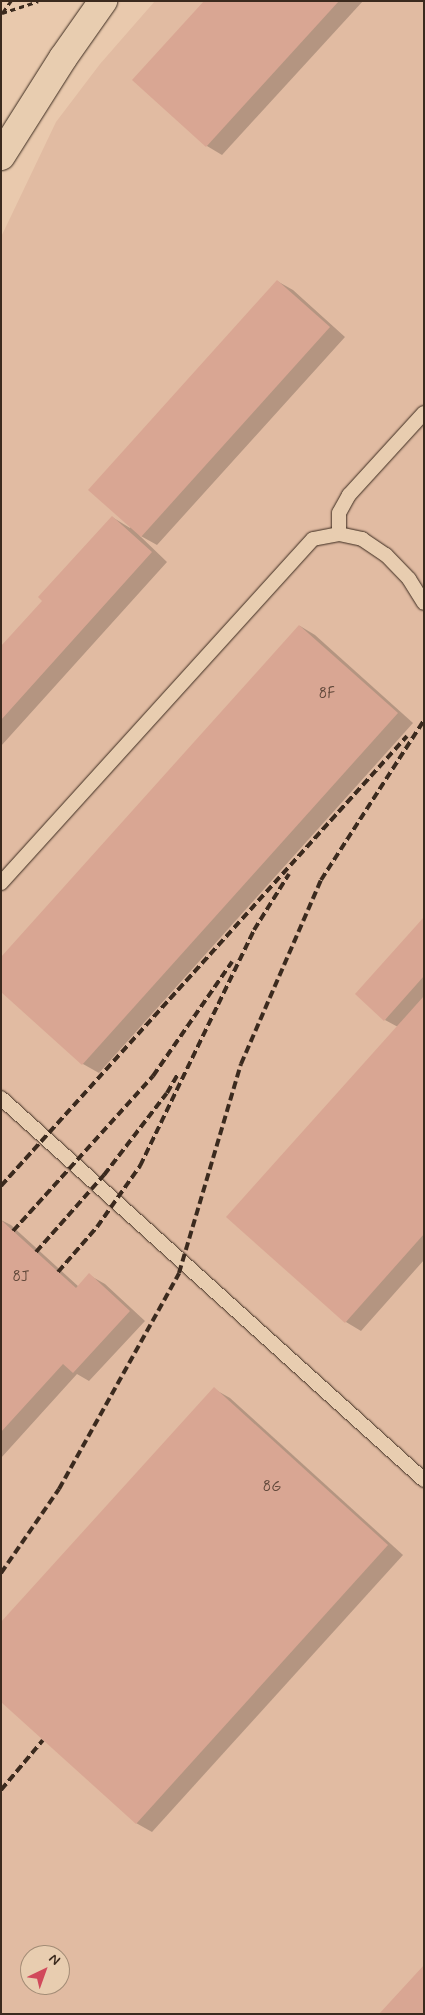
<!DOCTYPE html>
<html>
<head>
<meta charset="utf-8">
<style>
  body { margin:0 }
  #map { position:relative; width:425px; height:2015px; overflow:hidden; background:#e9c9ad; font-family:Mynerve,sans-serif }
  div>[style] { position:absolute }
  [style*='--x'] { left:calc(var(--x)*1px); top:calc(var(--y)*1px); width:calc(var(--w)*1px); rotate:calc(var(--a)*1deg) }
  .built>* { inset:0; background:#e1bba2 }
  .shadow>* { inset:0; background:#0003 }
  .building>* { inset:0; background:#d9a693 }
  .path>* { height:3px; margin-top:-1.5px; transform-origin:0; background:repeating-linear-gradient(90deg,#3b2a1e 0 5px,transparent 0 9px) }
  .roads { filter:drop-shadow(0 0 1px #3b2a1e) drop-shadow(0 0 1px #3b2a1e) }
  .service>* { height:14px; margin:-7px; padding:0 7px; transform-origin:7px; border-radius:7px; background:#e8cdb0 }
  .tertiary>* { height:28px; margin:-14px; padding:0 14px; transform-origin:14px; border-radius:14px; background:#e8cdb0 }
  .rail>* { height:4px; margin-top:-2px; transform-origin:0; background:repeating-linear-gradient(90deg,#3b2a1e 0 8px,transparent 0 12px) }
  span { translate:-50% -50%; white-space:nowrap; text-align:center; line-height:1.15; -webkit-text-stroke:4px #e8cdb0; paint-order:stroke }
  .number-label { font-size:15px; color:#62493b }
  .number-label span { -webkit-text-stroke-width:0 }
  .frame { position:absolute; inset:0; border:2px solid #3b2a1e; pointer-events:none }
  .north { position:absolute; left:20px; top:1945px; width:50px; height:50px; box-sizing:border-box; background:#e8cdb0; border:1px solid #a38c76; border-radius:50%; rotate:42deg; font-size:14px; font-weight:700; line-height:20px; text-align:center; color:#3b2a1e }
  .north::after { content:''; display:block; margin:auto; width:18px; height:22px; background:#d1495b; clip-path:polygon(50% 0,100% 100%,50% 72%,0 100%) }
</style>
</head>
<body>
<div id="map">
  <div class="built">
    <div style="clip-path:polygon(evenodd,155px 1px,424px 1px,424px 2014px,1px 2014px,1px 237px,56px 122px,100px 64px,155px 1px,30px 1955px,60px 1955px,60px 1985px,30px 1985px,30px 1955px)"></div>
  </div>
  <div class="shadow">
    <div style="clip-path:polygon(206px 1px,363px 1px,222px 155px,207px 146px)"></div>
    <div style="clip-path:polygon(277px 281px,293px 290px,345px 337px,157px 545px,139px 535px,167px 562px,1px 746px,1px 648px,44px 601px,112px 517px,130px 528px)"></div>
    <div style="clip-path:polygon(300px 626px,315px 635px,413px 723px,99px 1073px,83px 1064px,1px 991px)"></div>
    <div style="clip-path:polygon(424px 919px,424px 1260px,361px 1331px,346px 1322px,398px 1027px,385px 1020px)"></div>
    <div style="clip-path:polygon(1px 1220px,11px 1225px,79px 1287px,89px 1275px,105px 1284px,145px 1321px,89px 1381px,77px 1374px,1px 1458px)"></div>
    <div style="clip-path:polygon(214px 1389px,230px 1398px,403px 1555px,152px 1832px,136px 1823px)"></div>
  </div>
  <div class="building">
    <div style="clip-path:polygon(204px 1px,339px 1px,206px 147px,132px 80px)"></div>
    <div style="clip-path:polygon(277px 280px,330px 327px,141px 537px,88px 490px)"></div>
    <div style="clip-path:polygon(112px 516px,152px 552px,1px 720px,1px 646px,42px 601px,38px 597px)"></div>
    <div style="clip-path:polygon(299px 625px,398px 713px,82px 1065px,1px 992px,1px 957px)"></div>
    <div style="clip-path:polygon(424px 917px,424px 976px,384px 1021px,355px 994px)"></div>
    <div style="clip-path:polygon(424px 996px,424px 1234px,345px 1323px,226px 1217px)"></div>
    <div style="clip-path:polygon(1px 1220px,76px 1288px,89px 1273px,130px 1311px,73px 1373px,63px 1364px,1px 1432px)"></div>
    <div style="clip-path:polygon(214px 1387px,388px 1545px,136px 1824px,1px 1702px,1px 1622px)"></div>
    <div style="clip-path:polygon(424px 1965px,424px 2014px,379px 2014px)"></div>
  </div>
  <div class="path">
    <div style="--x:3;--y:12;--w:14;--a:-54"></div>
    <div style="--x:2;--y:13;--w:38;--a:-18"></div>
  </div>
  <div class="roads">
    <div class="service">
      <div style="--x:339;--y:534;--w:21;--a:-90"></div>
      <div style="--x:339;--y:513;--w:21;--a:-61"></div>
      <div style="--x:349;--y:495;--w:111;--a:-47.6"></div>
      <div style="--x:1;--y:883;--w:464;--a:-47.8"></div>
      <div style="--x:313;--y:539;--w:26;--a:-11"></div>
      <div style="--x:339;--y:534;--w:24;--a:12"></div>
      <div style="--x:362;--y:539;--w:29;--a:34"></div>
      <div style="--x:386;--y:555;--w:33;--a:46"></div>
      <div style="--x:409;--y:579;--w:28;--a:58"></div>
      <div style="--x:1;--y:1098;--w:570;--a:42.08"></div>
    </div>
    <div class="tertiary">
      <div style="--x:1;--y:156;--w:116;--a:-57.7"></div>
      <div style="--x:63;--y:58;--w:70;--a:-54.9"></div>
    </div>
  </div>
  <div class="rail">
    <div style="--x:1;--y:1186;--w:606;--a:-47.94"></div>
    <div style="--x:13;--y:1231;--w:209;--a:-47.9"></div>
    <div style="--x:153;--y:1076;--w:139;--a:-55.3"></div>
    <div style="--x:36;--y:1252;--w:103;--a:-48.6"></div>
    <div style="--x:104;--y:1175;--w:103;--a:-52.5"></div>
    <div style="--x:167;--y:1093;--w:22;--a:-60"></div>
    <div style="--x:58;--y:1272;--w:60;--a:-49.1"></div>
    <div style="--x:97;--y:1227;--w:75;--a:-54.8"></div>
    <div style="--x:140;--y:1166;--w:262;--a:-64.2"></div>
    <div style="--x:254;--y:930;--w:66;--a:-58"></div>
    <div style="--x:1;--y:1573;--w:102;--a:-55.4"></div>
    <div style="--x:59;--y:1489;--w:247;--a:-60.9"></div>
    <div style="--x:179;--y:1273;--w:218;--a:-73.5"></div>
    <div style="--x:241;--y:1064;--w:201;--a:-66.5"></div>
    <div style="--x:321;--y:880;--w:190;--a:-57.2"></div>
    <div style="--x:1;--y:1790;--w:65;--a:-50"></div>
  </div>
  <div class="number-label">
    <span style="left:327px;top:695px">8F</span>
    <span style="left:21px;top:1278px">8J</span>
    <span style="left:272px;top:1488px">8G</span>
  </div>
  <div class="frame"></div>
  <div class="north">N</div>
</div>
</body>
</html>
